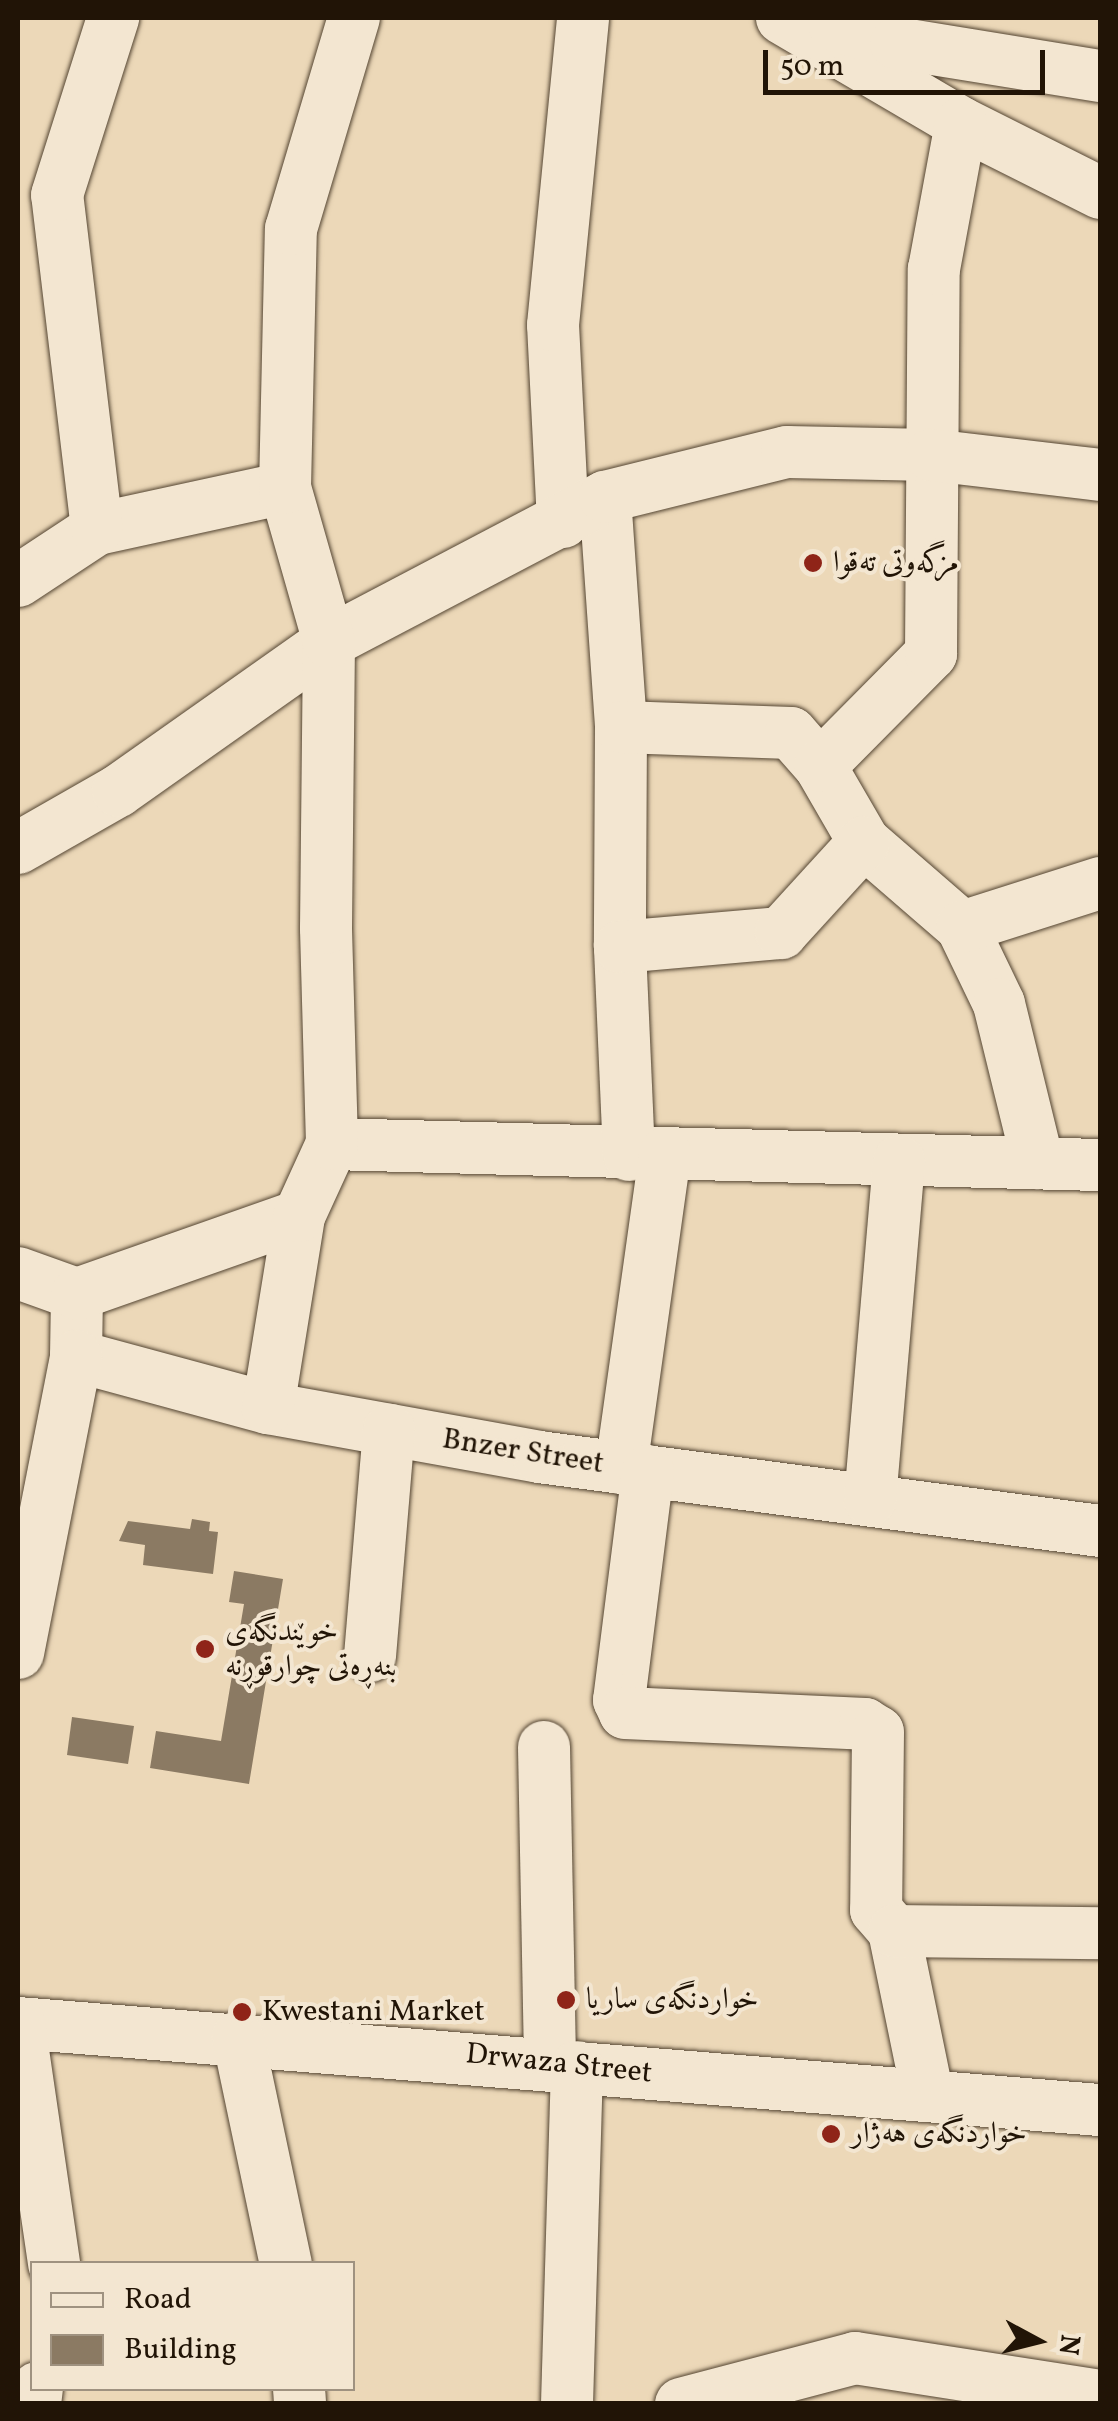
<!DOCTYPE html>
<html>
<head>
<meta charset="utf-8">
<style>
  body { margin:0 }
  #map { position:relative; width:1118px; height:2421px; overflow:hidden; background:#ecd8b8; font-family:Vollkorn,Amiri,serif }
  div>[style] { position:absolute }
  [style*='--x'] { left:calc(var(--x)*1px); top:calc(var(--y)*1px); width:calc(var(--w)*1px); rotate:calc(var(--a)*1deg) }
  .building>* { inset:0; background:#8b7a63 }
  .roads { filter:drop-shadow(0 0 2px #544532) drop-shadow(0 0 2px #544532) }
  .minor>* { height:52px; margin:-26px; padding:0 26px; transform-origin:26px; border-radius:26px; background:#f3e6d1 }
  .dots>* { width:28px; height:28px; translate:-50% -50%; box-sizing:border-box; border:5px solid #f3e6d1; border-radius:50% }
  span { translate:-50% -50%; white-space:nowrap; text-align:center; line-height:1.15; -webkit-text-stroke:8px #f3e6d1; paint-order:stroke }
  .poi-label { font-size:30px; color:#211406 }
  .left { translate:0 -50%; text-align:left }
  .street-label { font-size:30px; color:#211406 }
  .frame { position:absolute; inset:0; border:20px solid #211406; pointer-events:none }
  .legend { position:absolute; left:30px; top:2261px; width:325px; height:130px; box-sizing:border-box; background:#f3e6d1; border:2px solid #9f9280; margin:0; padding:12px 18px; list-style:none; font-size:30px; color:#211406 }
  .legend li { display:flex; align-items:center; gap:20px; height:50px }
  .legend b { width:50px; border:2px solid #9f9280 }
  .north { position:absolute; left:988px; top:2291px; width:100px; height:100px; -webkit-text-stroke:8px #f3e6d1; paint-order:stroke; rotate:97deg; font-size:28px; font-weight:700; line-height:40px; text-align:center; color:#211406 }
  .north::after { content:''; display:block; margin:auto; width:35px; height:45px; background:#211406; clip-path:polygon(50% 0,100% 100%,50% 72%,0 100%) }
  .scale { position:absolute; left:763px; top:50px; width:282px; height:45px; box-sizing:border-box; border:5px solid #211406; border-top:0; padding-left:12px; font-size:30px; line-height:35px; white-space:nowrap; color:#211406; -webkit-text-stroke:8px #f3e6d1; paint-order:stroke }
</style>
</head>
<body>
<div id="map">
  <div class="building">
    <div style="clip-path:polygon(192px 1519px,210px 1522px,209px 1531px,218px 1532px,213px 1574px,143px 1565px,145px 1545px,119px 1541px,128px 1521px,190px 1529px)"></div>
    <div style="clip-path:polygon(234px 1571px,283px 1579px,249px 1784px,150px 1768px,156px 1731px,221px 1741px,244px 1604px,229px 1602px)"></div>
    <div style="clip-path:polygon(72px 1717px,134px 1726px,128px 1764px,67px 1755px)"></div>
  </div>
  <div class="roads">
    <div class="minor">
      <div style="--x:782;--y:18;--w:208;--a:30.4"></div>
      <div style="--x:961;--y:123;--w:156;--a:26.7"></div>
      <div style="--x:834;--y:25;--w:65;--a:16.2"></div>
      <div style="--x:896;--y:43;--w:207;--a:9.2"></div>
      <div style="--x:605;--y:497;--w:231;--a:86"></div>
      <div style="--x:621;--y:727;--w:220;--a:90.3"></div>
      <div style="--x:563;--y:522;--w:197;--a:-92.9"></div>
      <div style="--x:553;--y:325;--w:308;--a:-84.4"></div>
      <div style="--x:97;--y:529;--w:192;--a:-12.3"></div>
      <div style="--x:18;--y:581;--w:95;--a:-33.4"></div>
      <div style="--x:97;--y:529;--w:336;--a:-96.8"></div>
      <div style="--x:57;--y:195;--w:186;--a:-72.4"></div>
      <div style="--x:621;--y:727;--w:170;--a:2"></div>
      <div style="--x:791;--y:733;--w:44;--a:48.7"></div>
      <div style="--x:820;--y:766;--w:88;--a:59.9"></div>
      <div style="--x:864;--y:842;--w:130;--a:40.9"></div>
      <div style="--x:962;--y:927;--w:85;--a:64.3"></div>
      <div style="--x:999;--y:1004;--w:164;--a:76.2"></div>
      <div style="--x:820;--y:766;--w:158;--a:-45.3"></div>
      <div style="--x:931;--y:654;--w:385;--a:-89.6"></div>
      <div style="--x:934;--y:269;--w:148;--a:-79.5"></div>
      <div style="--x:18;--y:848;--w:115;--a:-29.7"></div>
      <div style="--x:118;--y:791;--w:258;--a:-35.2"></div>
      <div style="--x:329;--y:642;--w:312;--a:-27.7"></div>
      <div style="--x:605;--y:497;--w:187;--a:-13.9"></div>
      <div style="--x:787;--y:452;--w:144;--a:1.2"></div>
      <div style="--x:931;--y:455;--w:170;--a:6.7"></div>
      <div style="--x:962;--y:927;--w:145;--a:-17.7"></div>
      <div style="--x:332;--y:1144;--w:768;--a:1.57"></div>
      <div style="--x:629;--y:1155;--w:208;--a:-92.5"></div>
      <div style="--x:620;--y:947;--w:162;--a:-5"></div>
      <div style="--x:781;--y:933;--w:123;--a:-47.6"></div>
      <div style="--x:18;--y:1273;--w:63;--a:19.6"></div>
      <div style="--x:77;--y:1294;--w:62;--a:90.9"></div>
      <div style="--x:76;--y:1356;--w:199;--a:15.2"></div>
      <div style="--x:268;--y:1408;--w:275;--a:10.2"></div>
      <div style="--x:539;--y:1457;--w:566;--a:7.51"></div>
      <div style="--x:77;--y:1294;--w:235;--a:-19.4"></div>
      <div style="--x:268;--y:1408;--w:194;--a:-80.8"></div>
      <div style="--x:299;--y:1216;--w:79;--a:-65.4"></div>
      <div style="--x:332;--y:1144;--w:216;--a:-91.6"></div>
      <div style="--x:326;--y:928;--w:286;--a:-89.4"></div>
      <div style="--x:329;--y:642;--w:160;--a:-105.9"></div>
      <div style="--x:285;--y:488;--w:259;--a:-88.7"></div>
      <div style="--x:291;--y:229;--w:220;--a:-73.4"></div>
      <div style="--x:621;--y:1468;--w:318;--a:-82"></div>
      <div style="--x:648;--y:1471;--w:231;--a:97.2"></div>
      <div style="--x:619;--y:1700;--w:14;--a:65"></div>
      <div style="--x:625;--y:1713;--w:240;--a:2.6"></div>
      <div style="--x:865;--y:1724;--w:15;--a:32"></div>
      <div style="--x:878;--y:1732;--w:178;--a:90.6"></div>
      <div style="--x:876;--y:1910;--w:28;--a:49"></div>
      <div style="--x:894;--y:1931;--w:168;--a:78.4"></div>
      <div style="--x:870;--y:1500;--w:340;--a:-85.1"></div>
      <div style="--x:18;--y:1653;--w:303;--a:-78.9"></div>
      <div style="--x:370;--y:1656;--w:227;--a:-85.2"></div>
      <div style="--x:544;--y:1747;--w:315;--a:88.9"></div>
      <div style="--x:894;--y:1931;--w:206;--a:0.6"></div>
      <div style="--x:18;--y:2023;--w:1085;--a:4.6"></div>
      <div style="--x:19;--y:2023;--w:244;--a:81.7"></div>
      <div style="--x:238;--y:2037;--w:232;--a:78.1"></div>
      <div style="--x:299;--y:2388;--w:16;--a:86"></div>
      <div style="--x:35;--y:2404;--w:16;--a:-83"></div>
      <div style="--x:567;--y:2404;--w:337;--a:-88.3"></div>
      <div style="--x:681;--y:2404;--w:180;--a:-14.8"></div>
      <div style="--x:855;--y:2358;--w:248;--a:8.8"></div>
    </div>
  </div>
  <div class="dots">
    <div style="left:813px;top:563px;background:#8f2418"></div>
    <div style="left:205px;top:1649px;background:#8f2418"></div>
    <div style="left:566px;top:2000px;background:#8f2418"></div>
    <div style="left:242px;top:2012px;background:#8f2418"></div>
    <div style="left:831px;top:2134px;background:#8f2418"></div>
  </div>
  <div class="poi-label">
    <span class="left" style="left:833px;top:563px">مزگەوتی تەقوا</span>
    <span class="left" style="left:225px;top:1649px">خوێندنگەی<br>بنەڕەتی چوارقوڕنە</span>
    <span class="left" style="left:586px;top:2000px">خواردنگەی ساریا</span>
    <span class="left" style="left:262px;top:2012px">Kwestani Market</span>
    <span class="left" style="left:851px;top:2134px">خواردنگەی هەژار</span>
  </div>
  <div class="street-label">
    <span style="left:523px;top:1452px;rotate:9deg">Bnzer Street</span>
    <span style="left:559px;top:2064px;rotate:6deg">Drwaza Street</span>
  </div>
  <div class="frame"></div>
  <ul class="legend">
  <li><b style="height:12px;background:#f3e6d1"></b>Road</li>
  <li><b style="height:28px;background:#8b7a63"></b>Building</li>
  </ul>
  <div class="north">N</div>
  <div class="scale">50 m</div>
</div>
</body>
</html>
